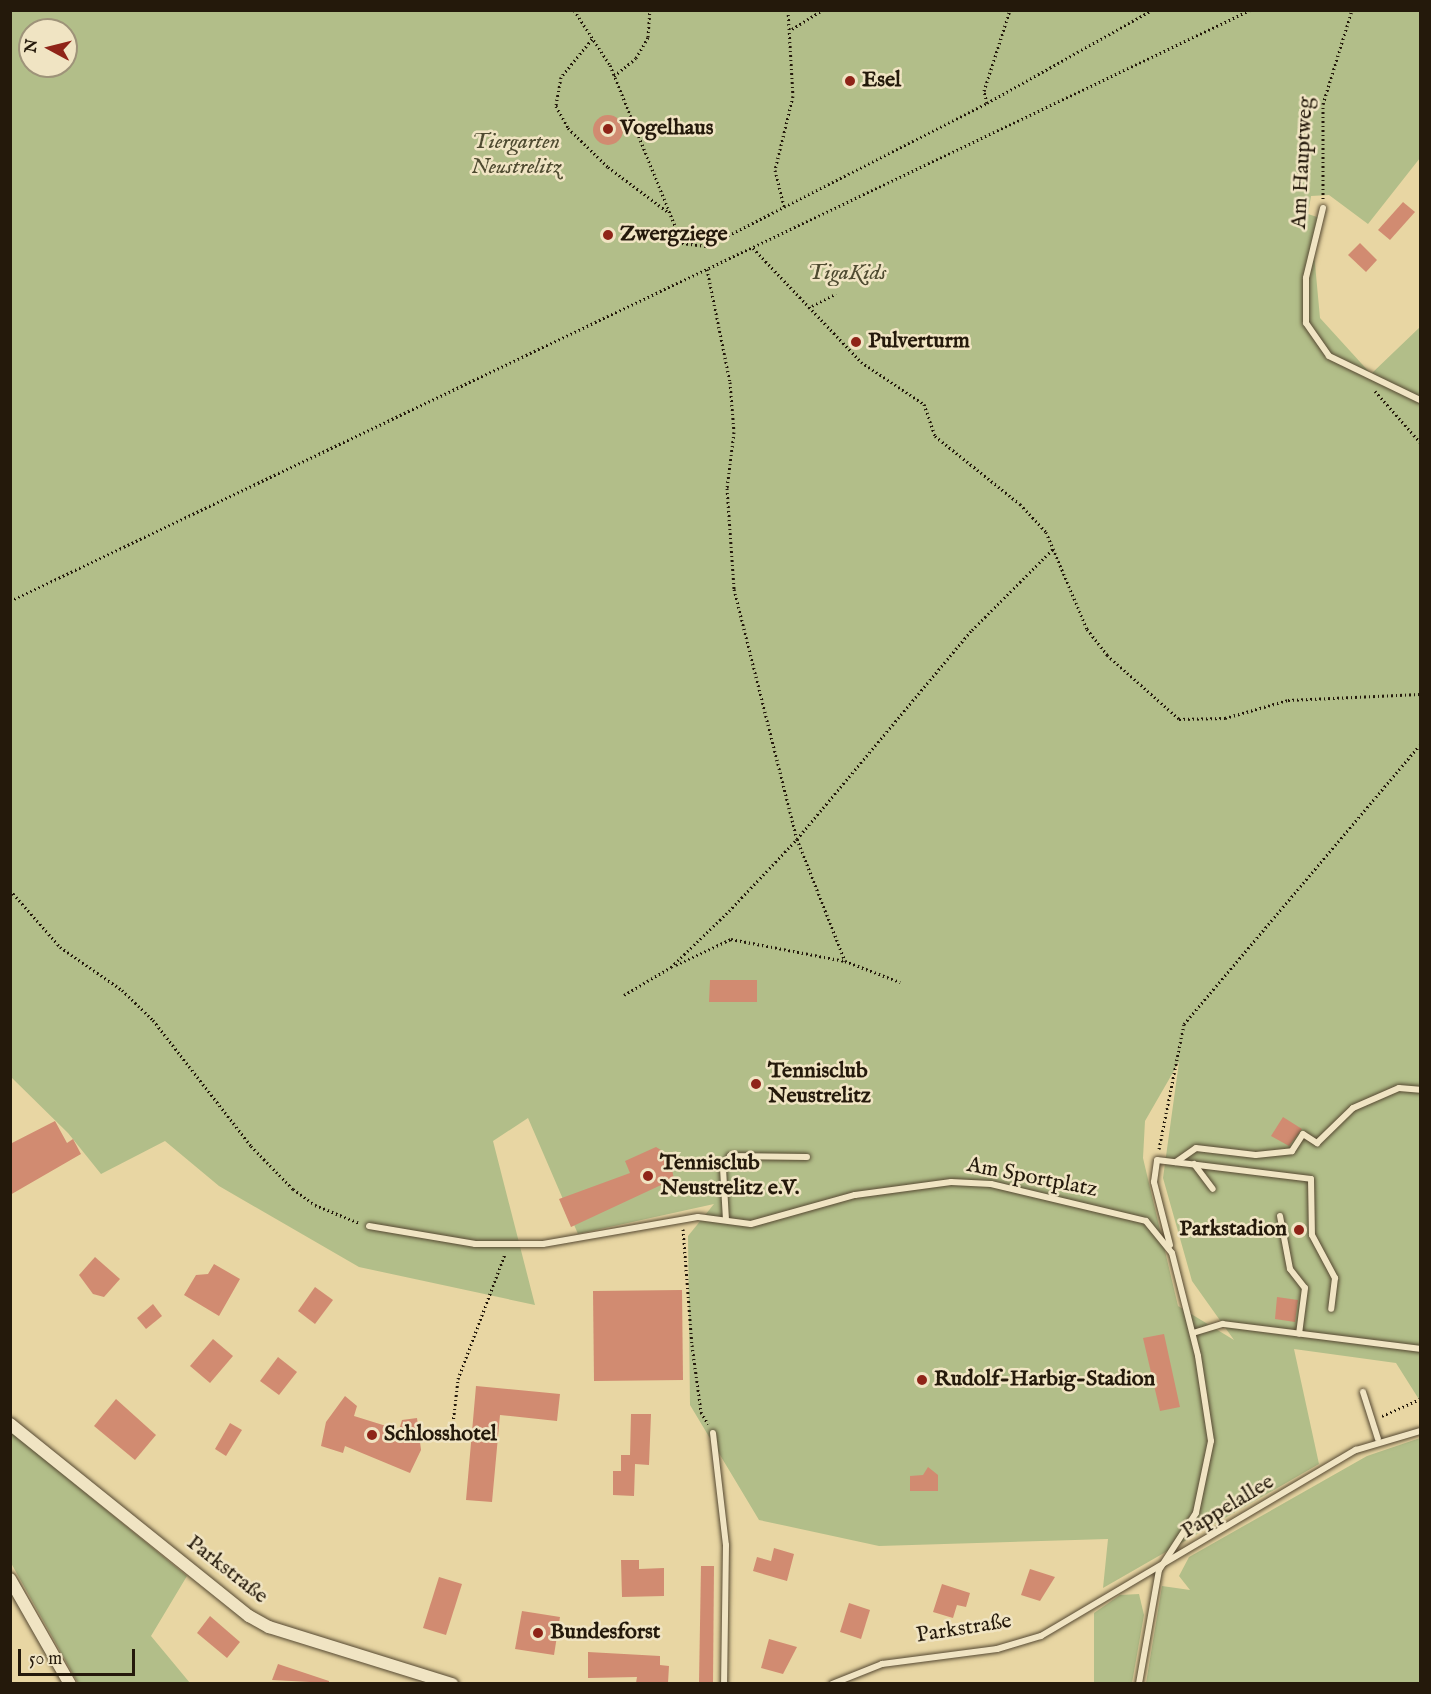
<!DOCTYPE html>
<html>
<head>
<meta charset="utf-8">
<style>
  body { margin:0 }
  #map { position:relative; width:1431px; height:1694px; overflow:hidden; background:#e8d6a3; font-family:"IM FELL English",serif }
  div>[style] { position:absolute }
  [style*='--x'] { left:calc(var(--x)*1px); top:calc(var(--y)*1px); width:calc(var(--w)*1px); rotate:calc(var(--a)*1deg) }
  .green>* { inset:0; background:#b2be89 }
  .building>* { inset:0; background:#d18b71 }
  .round { border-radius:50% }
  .path>* { height:3px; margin-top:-1.5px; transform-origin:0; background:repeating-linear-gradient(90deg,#24190b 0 1.5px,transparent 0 4.5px) }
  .roads { filter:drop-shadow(0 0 2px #554831) drop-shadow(0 0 2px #554831) }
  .service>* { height:6px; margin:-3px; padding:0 3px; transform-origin:3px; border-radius:3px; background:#f0e4c3 }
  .minor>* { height:12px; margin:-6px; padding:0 6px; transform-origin:6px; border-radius:6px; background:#f0e4c3 }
  .dots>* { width:16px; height:16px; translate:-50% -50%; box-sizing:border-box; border:3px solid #f0e4c3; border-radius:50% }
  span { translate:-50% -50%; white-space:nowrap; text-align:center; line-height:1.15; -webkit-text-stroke:5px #f0e4c3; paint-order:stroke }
  .poi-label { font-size:22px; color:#24190b; font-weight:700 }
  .left { translate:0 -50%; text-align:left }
  .right { translate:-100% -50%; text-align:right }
  .park-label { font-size:22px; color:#4f4b31; font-style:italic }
  .street-label { font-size:22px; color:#24190b }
  .frame { position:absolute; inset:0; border:12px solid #24190b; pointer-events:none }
  .north { position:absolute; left:18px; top:18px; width:60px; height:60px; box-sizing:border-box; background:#f0e4c3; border:2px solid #9e9379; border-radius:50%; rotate:277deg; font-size:16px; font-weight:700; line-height:24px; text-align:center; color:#24190b }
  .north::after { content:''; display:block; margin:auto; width:21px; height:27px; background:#8f2418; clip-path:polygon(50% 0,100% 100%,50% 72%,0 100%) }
  .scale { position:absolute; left:18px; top:1649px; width:117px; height:27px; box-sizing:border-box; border:3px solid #24190b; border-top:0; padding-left:8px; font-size:18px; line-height:21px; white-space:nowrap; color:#24190b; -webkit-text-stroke:4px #f0e4c3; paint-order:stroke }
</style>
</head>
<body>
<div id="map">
  <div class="green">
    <div style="clip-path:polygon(evenodd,10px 11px,1420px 11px,1420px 158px,1368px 224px,1329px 195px,1311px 196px,1308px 214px,1320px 218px,1314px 253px,1320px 318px,1371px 374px,1420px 327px,1420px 1401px,1396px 1363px,1294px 1349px,1319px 1464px,1103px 1588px,1108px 1539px,879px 1546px,759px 1520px,690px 1405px,688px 1236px,714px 1204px,578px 1234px,528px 1118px,493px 1141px,535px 1305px,359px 1267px,219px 1186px,165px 1141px,101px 1174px,68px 1133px,11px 1077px,10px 11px,30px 30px,66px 30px,66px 66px,30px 66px,30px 30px,10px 11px,1179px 1062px,1163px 1178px,1192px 1281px,1234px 1340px,1178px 1306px,1143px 1158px,1145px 1121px,1179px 1062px)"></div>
    <div style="clip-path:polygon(11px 1432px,187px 1576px,151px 1636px,190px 1683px,78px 1683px,11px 1563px)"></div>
    <div style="clip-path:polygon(1420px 1438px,1420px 1683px,1146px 1683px,1162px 1586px,1190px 1590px,1179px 1576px,1189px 1557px,1367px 1456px)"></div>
    <div style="clip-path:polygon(1139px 1594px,1144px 1615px,1132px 1683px,1094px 1683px,1094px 1613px,1120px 1595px)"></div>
  </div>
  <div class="building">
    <div class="round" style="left:593px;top:115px;width:30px;height:30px"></div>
    <div style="clip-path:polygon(1403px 202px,1415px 212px,1390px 240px,1378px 230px)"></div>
    <div style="clip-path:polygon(1360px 243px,1377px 260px,1366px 272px,1348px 255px)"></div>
    <div style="clip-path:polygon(710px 980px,757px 980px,757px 1002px,709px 1002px)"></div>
    <div style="clip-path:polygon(1283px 1117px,1302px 1129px,1289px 1146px,1271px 1136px)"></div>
    <div style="clip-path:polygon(55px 1121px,67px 1143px,73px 1139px,81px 1154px,10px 1195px,10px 1144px)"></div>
    <div style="clip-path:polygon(656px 1147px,669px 1155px,674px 1179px,571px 1227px,559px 1199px,630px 1173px,625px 1161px)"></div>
    <div style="clip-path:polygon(95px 1257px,120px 1279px,104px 1297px,93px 1294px,79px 1275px)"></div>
    <div style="clip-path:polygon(214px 1264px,240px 1279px,219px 1316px,184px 1295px,196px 1275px,208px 1274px)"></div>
    <div style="clip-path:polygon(315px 1287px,333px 1300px,315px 1324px,298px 1311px)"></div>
    <div style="clip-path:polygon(682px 1290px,683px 1380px,594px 1381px,593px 1291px)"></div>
    <div style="clip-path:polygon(1277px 1297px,1298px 1300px,1295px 1322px,1275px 1319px)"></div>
    <div style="clip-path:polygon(153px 1304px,162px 1316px,146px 1329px,137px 1318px)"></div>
    <div style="clip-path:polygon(1164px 1334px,1180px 1407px,1160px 1411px,1143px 1338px)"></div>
    <div style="clip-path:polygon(213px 1339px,233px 1356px,210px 1383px,190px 1366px)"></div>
    <div style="clip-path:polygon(278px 1357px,297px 1372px,279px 1395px,260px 1381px)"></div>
    <div style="clip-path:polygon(476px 1386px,560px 1394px,557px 1421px,500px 1415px,492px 1502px,466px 1500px)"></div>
    <div style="clip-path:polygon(345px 1396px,357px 1406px,354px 1416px,399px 1430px,402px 1420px,417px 1418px,421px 1450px,410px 1473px,345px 1446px,343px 1453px,321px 1446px,326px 1422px)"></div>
    <div style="clip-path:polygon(116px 1399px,156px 1435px,135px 1460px,94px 1426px)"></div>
    <div style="clip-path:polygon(631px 1414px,651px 1414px,649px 1465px,635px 1464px,634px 1496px,613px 1495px,613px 1471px,621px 1471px,621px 1455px,630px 1455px)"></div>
    <div style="clip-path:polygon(230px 1423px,242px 1430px,226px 1456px,215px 1449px)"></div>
    <div style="clip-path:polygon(928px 1467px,938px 1475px,938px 1491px,910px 1491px,910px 1476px,923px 1475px)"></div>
    <div style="clip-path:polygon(774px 1548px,794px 1554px,787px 1581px,753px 1571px,757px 1557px,771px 1561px)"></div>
    <div style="clip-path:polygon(621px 1560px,639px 1560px,639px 1569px,664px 1568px,664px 1596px,622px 1597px)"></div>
    <div style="clip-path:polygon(701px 1566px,714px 1566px,713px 1683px,699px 1683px)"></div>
    <div style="clip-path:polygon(1030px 1569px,1055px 1577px,1040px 1601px,1021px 1595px)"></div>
    <div style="clip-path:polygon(439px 1577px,462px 1584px,446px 1635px,423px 1628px)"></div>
    <div style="clip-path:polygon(942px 1584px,970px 1593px,966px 1607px,957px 1605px,953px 1618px,933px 1612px)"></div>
    <div style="clip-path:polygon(849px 1603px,870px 1610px,861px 1639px,840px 1632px)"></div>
    <div style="clip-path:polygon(522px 1611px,560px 1617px,554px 1655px,515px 1649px)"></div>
    <div style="clip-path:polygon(210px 1616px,240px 1642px,227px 1658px,197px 1633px)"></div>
    <div style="clip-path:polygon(769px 1639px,797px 1647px,783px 1674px,761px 1668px)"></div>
    <div style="clip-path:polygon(588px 1652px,660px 1656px,660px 1665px,669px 1666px,668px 1683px,636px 1683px,637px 1677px,588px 1678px)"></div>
    <div style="clip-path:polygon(278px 1664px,329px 1681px,329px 1683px,272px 1680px)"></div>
  </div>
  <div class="path">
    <div style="--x:574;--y:10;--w:66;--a:56.8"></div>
    <div style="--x:610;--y:65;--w:192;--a:68"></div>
    <div style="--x:682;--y:243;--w:26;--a:7"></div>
    <div style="--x:708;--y:246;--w:85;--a:-27.2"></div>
    <div style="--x:788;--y:10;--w:86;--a:86.7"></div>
    <div style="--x:793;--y:96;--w:76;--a:103.7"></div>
    <div style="--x:775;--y:170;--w:38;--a:76"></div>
    <div style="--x:784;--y:207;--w:228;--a:-27.1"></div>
    <div style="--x:987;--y:103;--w:189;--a:-29.4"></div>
    <div style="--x:792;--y:29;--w:36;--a:-32"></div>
    <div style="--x:592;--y:39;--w:49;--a:129.2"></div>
    <div style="--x:561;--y:77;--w:29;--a:100"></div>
    <div style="--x:556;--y:106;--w:25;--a:61"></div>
    <div style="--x:568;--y:128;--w:56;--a:44.3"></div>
    <div style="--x:608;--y:167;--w:75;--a:36.9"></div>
    <div style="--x:614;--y:76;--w:28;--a:-39"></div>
    <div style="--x:636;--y:58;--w:24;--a:-60"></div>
    <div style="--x:648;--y:37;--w:27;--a:-86"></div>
    <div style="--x:987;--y:103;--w:12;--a:-104"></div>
    <div style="--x:984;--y:91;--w:85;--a:-72.2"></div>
    <div style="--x:1323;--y:199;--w:95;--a:-90"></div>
    <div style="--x:1323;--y:104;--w:98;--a:-72.9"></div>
    <div style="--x:753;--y:248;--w:157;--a:46.5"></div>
    <div style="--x:861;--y:362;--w:76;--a:33.7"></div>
    <div style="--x:924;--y:404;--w:34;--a:71"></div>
    <div style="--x:935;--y:436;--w:109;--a:38.7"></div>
    <div style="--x:1020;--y:504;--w:38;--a:47"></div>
    <div style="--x:1046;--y:532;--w:105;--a:67.1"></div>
    <div style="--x:1087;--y:629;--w:33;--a:52"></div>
    <div style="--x:1107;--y:655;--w:96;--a:41.6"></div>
    <div style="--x:1179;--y:719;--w:46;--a:-1.2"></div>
    <div style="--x:1225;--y:718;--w:66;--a:-15.9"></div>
    <div style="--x:1288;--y:700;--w:132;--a:-2.6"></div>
    <div style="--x:707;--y:269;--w:115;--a:78.5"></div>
    <div style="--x:730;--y:382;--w:50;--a:85.4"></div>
    <div style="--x:734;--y:432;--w:56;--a:97.1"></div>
    <div style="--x:727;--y:488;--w:101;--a:86"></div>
    <div style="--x:734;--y:589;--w:258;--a:75.9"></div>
    <div style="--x:797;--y:839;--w:131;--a:68.5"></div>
    <div style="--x:812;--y:306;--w:27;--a:-27"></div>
    <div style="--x:1375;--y:391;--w:68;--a:48.6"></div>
    <div style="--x:10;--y:601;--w:1374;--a:-25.48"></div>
    <div style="--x:10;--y:890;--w:76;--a:48.7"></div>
    <div style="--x:60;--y:947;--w:75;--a:34.7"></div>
    <div style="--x:122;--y:990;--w:43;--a:44.1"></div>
    <div style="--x:153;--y:1020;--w:160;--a:52.1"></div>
    <div style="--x:251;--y:1146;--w:60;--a:45.7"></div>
    <div style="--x:293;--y:1189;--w:27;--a:36"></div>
    <div style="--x:315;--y:1205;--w:48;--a:22.2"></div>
    <div style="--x:676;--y:965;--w:61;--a:-25.3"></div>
    <div style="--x:731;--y:939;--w:116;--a:10.9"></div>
    <div style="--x:845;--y:961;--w:59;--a:20.9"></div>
    <div style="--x:624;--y:995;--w:55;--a:-30.8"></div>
    <div style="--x:671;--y:967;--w:81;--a:-44"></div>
    <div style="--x:729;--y:911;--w:99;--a:-46.6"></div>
    <div style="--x:797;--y:839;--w:273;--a:-50.1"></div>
    <div style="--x:972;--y:630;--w:115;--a:-45"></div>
    <div style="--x:1159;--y:1149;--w:127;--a:-78.7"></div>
    <div style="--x:1184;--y:1024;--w:365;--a:-49.8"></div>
    <div style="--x:683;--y:1229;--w:116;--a:85.6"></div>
    <div style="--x:692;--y:1345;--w:68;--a:82.3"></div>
    <div style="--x:701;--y:1412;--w:14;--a:60"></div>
    <div style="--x:1382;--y:1416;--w:42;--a:-24.1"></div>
    <div style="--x:452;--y:1432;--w:53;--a:-83.5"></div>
    <div style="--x:458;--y:1379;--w:134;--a:-69.4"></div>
  </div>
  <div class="roads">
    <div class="service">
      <div style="--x:1323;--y:208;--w:72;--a:103.7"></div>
      <div style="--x:1306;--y:278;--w:45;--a:90"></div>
      <div style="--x:1306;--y:323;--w:40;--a:55.1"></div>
      <div style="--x:1329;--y:356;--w:101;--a:25.8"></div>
      <div style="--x:1176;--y:1162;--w:24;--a:-35"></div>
      <div style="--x:1196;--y:1148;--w:60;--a:6.7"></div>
      <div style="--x:1256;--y:1155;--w:36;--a:-6"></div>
      <div style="--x:1292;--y:1151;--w:20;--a:-57"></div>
      <div style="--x:1303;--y:1134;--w:17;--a:33"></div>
      <div style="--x:1317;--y:1143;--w:50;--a:-44.2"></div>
      <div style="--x:1353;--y:1108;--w:50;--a:-23.5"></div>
      <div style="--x:1399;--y:1088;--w:21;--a:5"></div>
      <div style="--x:1194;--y:1164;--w:31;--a:53"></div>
      <div style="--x:1280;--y:1216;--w:54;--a:79.3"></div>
      <div style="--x:1290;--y:1269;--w:24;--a:52"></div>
      <div style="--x:1305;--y:1288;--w:46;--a:97.4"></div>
      <div style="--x:726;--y:1220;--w:52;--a:-93.3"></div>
      <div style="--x:723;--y:1168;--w:14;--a:-60"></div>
      <div style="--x:730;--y:1156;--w:77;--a:0.7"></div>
      <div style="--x:369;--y:1226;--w:108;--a:9.6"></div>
      <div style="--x:475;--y:1244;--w:68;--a:0"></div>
      <div style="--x:543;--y:1244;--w:157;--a:-9.9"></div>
      <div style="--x:698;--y:1217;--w:53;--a:7.5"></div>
      <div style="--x:751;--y:1224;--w:108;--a:-15.6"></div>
      <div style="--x:855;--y:1195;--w:97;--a:-7.7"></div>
      <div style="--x:951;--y:1182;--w:40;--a:2.9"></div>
      <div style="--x:991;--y:1184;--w:159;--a:13.4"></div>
      <div style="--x:1146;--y:1221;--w:41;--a:50.9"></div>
      <div style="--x:1172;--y:1253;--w:106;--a:75.8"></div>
      <div style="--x:1198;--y:1356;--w:86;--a:81.3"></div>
      <div style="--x:1211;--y:1441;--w:74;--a:101.8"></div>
      <div style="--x:1196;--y:1513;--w:68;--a:123"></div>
      <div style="--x:1159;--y:1570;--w:116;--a:100"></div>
      <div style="--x:1170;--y:1245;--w:65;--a:-104.3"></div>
      <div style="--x:1154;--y:1182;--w:22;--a:-82"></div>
      <div style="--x:1157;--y:1160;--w:155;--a:7"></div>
      <div style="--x:1311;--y:1179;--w:56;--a:89"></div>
      <div style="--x:1312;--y:1235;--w:49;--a:61.9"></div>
      <div style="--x:1335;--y:1278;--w:31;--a:97"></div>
      <div style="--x:1193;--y:1333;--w:31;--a:-17"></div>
      <div style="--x:1223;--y:1324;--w:199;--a:7.2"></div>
      <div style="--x:1363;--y:1392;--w:49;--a:72.3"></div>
      <div style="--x:713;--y:1433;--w:113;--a:83.4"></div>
      <div style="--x:726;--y:1545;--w:139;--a:90.8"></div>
      <div style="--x:832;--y:1684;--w:54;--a:-21.8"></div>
      <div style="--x:882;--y:1664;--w:116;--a:-7.4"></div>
      <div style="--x:997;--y:1649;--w:46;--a:-16.5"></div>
      <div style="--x:1041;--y:1636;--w:366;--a:-30.6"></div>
      <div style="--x:1356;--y:1450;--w:67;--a:-16.5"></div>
    </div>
    <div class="minor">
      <div style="--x:10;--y:1424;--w:307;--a:38.8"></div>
      <div style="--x:249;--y:1616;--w:23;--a:29"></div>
      <div style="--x:269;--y:1627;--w:192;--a:17.3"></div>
      <div style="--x:10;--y:1579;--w:121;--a:60.3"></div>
    </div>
  </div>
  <div class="dots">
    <div style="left:850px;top:81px;background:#8f2418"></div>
    <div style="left:608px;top:129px;background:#8f2418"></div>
    <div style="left:608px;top:235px;background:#8f2418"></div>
    <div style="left:856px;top:342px;background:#8f2418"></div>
    <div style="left:756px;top:1084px;background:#8f2418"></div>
    <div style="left:648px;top:1176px;background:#8f2418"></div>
    <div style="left:1299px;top:1230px;background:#8f2418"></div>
    <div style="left:922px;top:1380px;background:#8f2418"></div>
    <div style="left:372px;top:1435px;background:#8f2418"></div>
    <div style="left:538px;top:1633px;background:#8f2418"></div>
  </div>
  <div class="poi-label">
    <span class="left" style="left:862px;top:81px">Esel</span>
    <span class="left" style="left:620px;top:129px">Vogelhaus</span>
    <span class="left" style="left:620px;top:235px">Zwergziege</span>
    <span class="left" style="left:868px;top:342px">Pulverturm</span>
    <span class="left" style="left:768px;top:1084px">Tennisclub<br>Neustrelitz</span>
    <span class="left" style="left:660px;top:1176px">Tennisclub<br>Neustrelitz e.V.</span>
    <span class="right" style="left:1287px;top:1230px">Parkstadion</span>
    <span class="left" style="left:934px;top:1380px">Rudolf-Harbig-Stadion</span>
    <span class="left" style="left:384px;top:1435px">Schlosshotel</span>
    <span class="left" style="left:550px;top:1633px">Bundesforst</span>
  </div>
  <div class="park-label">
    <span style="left:516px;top:155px">Tiergarten<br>Neustrelitz</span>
    <span style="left:847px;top:274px">TigaKids</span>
  </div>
  <div class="street-label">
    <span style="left:1303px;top:163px;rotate:-87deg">Am Hauptweg</span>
    <span style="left:1032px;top:1178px;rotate:11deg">Am Sportplatz</span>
    <span style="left:1228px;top:1507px;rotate:-31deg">Pappelallee</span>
    <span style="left:227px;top:1570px;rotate:38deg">Parkstraße</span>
    <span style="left:964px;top:1629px;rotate:-9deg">Parkstraße</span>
  </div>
  <div class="frame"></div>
  <div class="north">N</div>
  <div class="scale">50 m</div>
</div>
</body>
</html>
